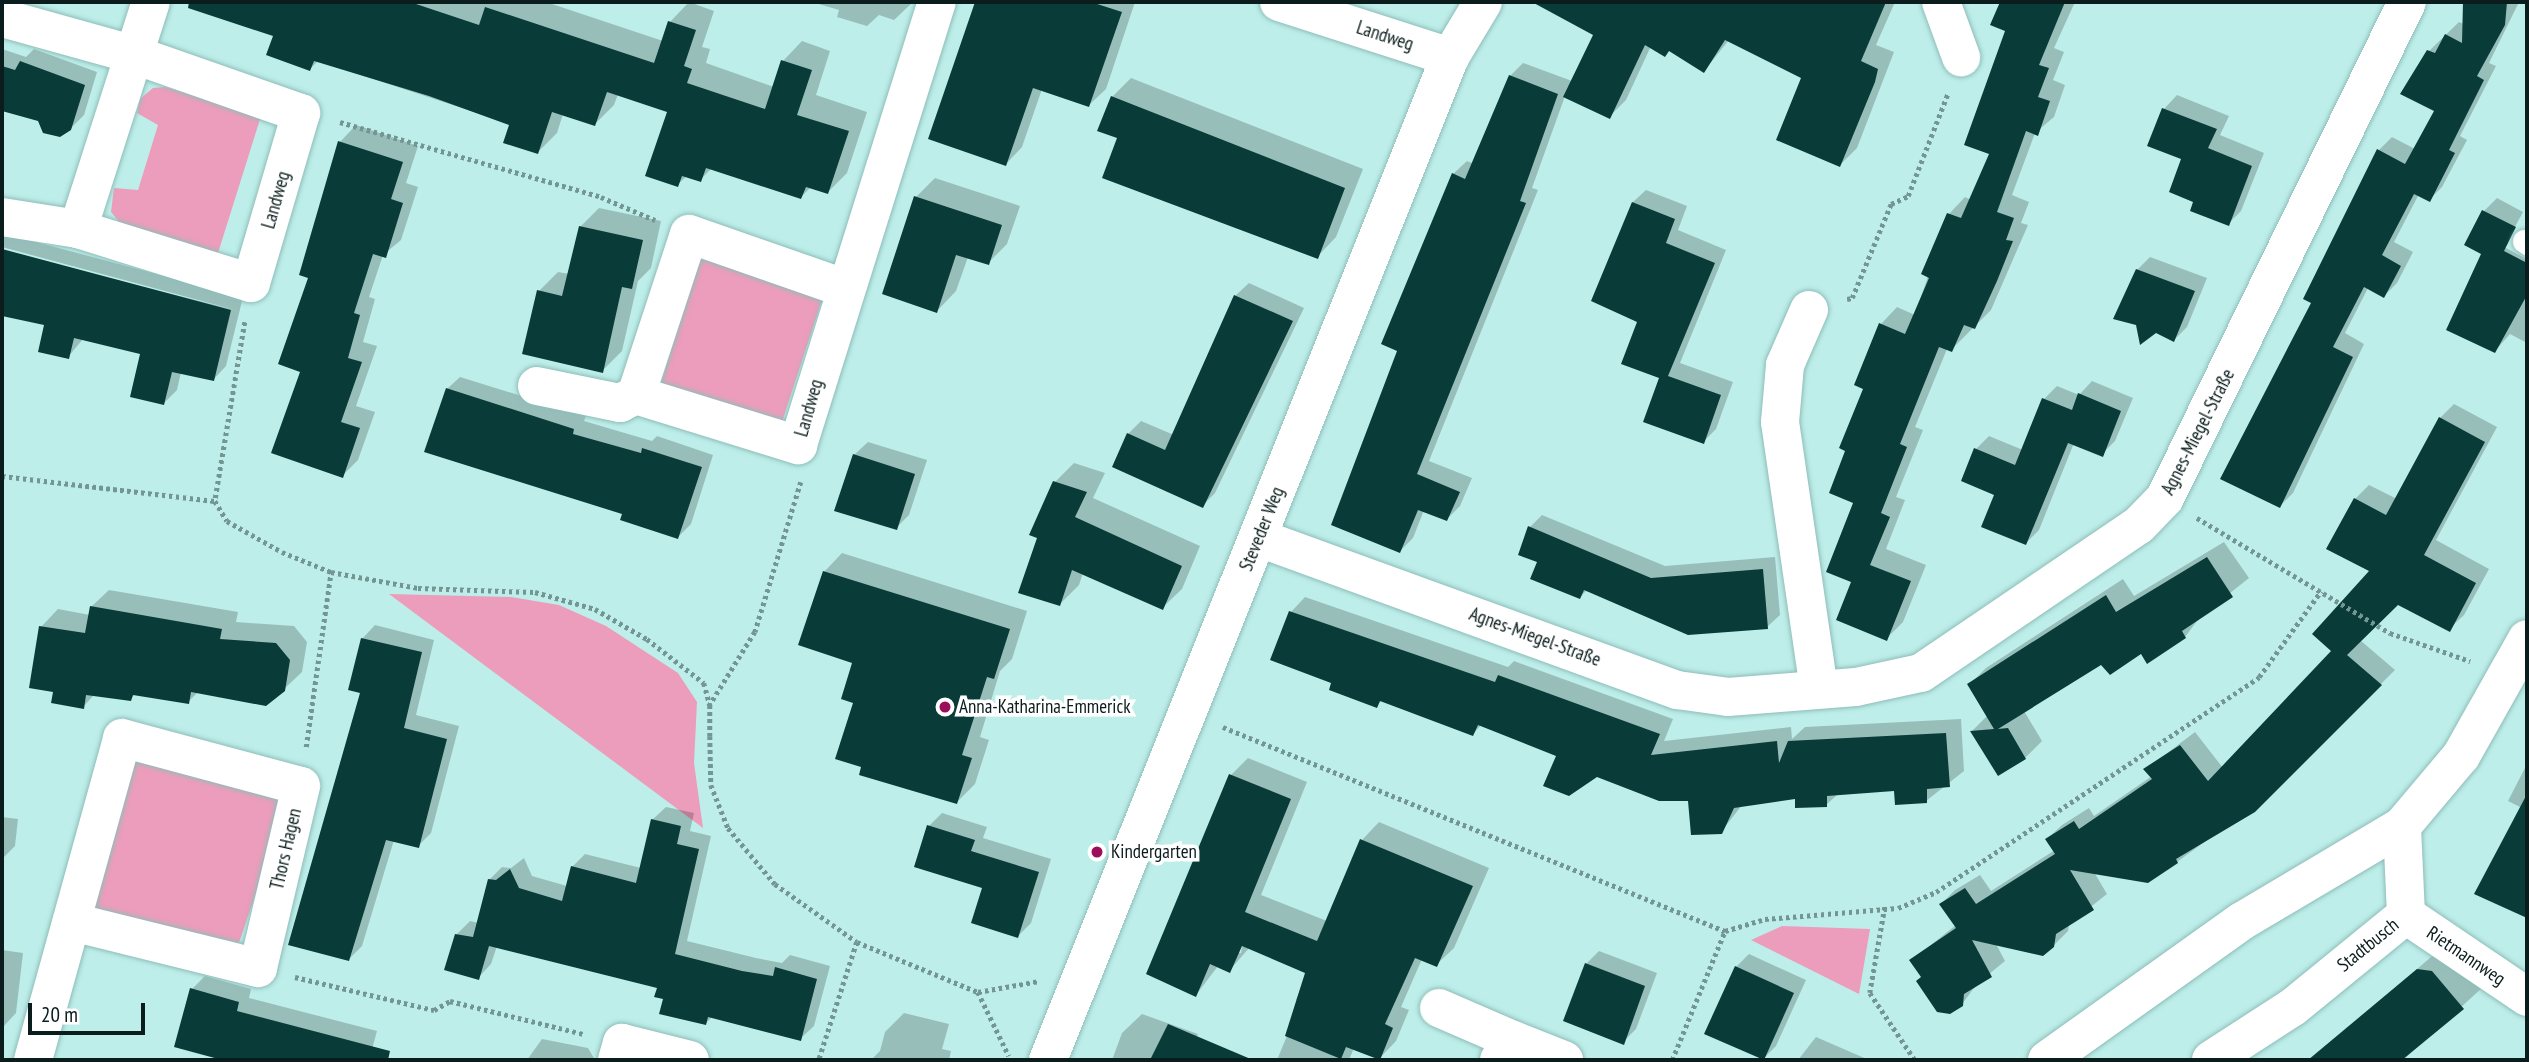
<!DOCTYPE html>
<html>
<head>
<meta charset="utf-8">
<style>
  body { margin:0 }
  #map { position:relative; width:2529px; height:1062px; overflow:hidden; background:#beeee9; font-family:"PT Sans Narrow",sans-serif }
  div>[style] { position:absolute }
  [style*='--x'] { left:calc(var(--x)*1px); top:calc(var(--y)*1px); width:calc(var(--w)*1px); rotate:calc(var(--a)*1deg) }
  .green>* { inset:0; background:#ec9dbb }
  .shadow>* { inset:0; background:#0003 }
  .building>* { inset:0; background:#093b38 }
  .path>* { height:4.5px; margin-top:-2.25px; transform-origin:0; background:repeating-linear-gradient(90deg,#739693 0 3.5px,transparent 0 7px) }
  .roads { filter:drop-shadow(0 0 2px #8ebdb9) drop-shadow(0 0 2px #8ebdb9) }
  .service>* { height:23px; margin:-11.5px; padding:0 11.5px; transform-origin:11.5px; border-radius:11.5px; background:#fff }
  .minor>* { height:38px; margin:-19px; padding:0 19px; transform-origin:19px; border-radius:19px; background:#fff }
  .dots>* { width:19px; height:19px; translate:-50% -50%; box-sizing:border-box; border:4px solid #fff; border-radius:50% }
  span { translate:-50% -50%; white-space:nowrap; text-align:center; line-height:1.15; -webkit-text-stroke:7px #fff; paint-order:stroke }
  .street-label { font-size:19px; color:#0a1c1b }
  .poi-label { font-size:19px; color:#0a1c1b }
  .left { translate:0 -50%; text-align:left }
  .frame { position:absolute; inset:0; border:4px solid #0a1c1b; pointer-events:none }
  .scale { position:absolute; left:28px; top:1003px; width:117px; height:32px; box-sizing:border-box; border:4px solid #0a1c1b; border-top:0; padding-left:9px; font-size:21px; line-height:24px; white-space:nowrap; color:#0a1c1b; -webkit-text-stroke:5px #fff; paint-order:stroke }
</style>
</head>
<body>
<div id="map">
  <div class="green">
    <div style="clip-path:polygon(165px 87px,261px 116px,218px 253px,121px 224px,111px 212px,114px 188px,138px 190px,158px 125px,137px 113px,140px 99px,153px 88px)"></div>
    <div style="clip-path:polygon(701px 256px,823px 297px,782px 422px,660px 386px)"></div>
    <div style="clip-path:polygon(389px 594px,511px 597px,559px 605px,606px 626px,678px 673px,697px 702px,694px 763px,703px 828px)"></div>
    <div style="clip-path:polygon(132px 760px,287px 802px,239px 943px,90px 908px)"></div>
    <div style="clip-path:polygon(1782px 926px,1870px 929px,1859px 994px,1751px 940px)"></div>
  </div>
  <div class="shadow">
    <div style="clip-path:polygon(190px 2px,546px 2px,663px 41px,670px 22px,689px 2px,714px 11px,702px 47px,710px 49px,706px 63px,774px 87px,783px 61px,802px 41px,830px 51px,816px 95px,867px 112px,847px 173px,828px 192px,811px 187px,801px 197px,712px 168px,700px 180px,687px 176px,677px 185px,669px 111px,618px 94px,614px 105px,595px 124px,563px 114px,557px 133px,538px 152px,511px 124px,318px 61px,310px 69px,275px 35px,189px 5px)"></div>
    <div style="clip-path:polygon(812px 2px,913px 2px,894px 20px,879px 15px,867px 26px,837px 17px,839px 10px)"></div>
    <div style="clip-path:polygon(977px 2px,1135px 2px,1106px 89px,1089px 105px,1042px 89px,1022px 147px,1006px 164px,931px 138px)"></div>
    <div style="clip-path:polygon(1551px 2px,1895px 2px,1876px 45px,1894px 52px,1857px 148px,1840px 165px,1804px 77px,1729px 40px,1704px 71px,1670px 50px,1665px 55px,1651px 46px,1626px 100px,1609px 117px,1565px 96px,1532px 188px,1538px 190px,1429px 461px,1472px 478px,1460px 506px,1447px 519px,1424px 510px,1413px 538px,1400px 551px,1400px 350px,1453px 174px,1467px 161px,1472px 163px,1510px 76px,1523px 63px,1572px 81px,1595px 35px,1547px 8px)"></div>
    <div style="clip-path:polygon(2002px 2px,2075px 2px,2054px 48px,2064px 52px,2053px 80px,2065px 85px,2054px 117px,2035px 133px,2012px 195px,2029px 202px,2021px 223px,2028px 225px,1991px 310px,1951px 350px,1947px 349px,1915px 427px,1923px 430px,1896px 497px,1905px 500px,1886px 549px,1926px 565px,1903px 622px,1886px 639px,1854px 581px,1855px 502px,1848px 450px,1881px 324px,1897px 307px,1915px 315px,1949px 214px,1965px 197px,1971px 200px,1992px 153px,2007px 30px,1992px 24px)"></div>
    <div style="clip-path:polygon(2465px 2px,2519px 2px,2489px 63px,2496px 66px,2460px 136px,2467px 140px,2442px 187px,2429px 200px,2419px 194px,2394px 242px,2413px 252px,2397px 283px,2384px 296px,2368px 288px,2345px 333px,2364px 344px,2293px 493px,2280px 506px,2314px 302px,2306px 298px,2379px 150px,2392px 137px,2415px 149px,2436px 111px,2429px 51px,2459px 22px,2464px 24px)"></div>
    <div style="clip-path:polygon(2px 49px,26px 57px,34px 49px,97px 72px,84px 115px,70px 129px,2px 101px)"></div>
    <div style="clip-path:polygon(1131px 78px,1363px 169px,1336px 237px,1317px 257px,1119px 137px,1112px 97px)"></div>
    <div style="clip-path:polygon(2177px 95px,2229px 116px,2220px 135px,2264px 153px,2241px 211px,2228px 224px,2195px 201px,2184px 158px,2150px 145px,2164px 109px)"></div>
    <div style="clip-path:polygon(356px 125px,418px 146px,406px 183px,418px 187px,401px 240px,383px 255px,369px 297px,375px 299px,363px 342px,377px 346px,356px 406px,375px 412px,358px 460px,342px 476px,303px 371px,310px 277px,340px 142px)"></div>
    <div style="clip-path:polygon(935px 178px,1020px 206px,1007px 244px,988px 263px,968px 257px,956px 291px,937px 311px,916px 197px)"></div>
    <div style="clip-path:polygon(1646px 190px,1687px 206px,1678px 230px,1726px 250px,1680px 363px,1733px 382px,1716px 429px,1703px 442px,1661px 377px,1639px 321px,1633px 202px)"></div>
    <div style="clip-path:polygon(2497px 198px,2523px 212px,2504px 247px,2527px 259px,2527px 343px,2510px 334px,2495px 351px,2482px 255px,2483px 212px)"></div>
    <div style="clip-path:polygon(599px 208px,661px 221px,651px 268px,638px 281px,622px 351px,602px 371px,539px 291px,558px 272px,569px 274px,580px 227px)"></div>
    <div style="clip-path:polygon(2px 233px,243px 297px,226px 366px,213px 380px,181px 372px,177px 390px,164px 403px,143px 352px,83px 339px,68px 357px,47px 323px,2px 314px,2px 251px,239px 311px,2px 247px)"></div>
    <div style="clip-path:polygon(2150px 257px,2207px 278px,2187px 327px,2174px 340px,2137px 270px)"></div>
    <div style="clip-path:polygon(1249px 283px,1304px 308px,1215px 493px,1202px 506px,1128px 434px,1141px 421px,1174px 435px,1235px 296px)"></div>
    <div style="clip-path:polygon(460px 377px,586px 416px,584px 421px,652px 441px,657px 436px,713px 455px,691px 524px,678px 537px,624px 513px,447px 389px)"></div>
    <div style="clip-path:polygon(2092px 381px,2133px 398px,2115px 441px,2102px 454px,2074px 443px,2039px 530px,2026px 543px,1976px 449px,1989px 436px,2023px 450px,2044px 399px,2057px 386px,2079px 395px)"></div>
    <div style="clip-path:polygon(2454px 404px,2497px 427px,2436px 540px,2489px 569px,2464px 615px,2449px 629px,2398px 603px,2360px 640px,2395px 670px,2269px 795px,2177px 862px,2094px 872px,2107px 894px,2069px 924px,2068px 931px,2053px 946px,1996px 944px,2005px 961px,1977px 984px,1962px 1004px,1922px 976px,1912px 960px,1956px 925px,1941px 904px,1955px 890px,1980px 875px,1991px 891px,2055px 850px,2047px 839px,2062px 825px,2089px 808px,2094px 816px,2152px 776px,2146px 769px,2195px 732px,2223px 768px,2334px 651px,2372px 571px,2355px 499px,2369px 485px,2397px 499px,2440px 418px)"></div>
    <div style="clip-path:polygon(868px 442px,927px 460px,909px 515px,896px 528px,854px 455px)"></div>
    <div style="clip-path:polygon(1074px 463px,1105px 473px,1093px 498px,1200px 546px,1182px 589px,1162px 608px,1083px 573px,1079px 585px,1060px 604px,1039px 537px,1055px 482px)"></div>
    <div style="clip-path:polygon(1542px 515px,1665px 566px,1775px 557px,1780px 615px,1767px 627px,1587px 590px,1580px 597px,1539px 561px,1530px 527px)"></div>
    <div style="clip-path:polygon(2224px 542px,2249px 578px,2200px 617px,2185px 637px,2102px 663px,2024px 711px,2042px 741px,2025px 758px,1972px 731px,1988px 715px,1969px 685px,1986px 668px,2123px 579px,2134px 596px)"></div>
    <div style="clip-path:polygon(842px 553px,1027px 611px,1012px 659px,1000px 671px,980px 737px,989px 740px,975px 784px,957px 802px,863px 766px,854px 661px,824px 572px)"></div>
    <div style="clip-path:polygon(109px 590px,238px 612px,236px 622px,294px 626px,307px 642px,302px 672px,284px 689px,198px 692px,188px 702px,136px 693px,130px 699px,95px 694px,83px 707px,55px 691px,41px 627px,58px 609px,90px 615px,91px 607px)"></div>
    <div style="clip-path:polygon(1305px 597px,1508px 667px,1514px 661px,1673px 719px,1664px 741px,1791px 727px,1792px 739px,1805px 727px,1961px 719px,1964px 771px,1926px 801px,1896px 790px,1838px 794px,1826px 805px,1797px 797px,1742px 805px,1721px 832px,1690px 799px,1482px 724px,1473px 734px,1382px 700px,1376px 706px,1334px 682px,1291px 612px)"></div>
    <div style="clip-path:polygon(375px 625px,434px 640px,416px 715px,459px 726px,431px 833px,418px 846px,394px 840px,362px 946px,349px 959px,362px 639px)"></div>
    <div style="clip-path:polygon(evenodd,1248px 758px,1307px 782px,1261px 895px,1327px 921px,1362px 840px,1379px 822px,1489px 868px,1454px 948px,1436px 965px,1422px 959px,1401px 1007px,1409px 1010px,1396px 1041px,1379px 1059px,1354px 1048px,1349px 1060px,1277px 1060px,1301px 1002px,1296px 1000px,1308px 972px,1250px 947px,1229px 971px,1218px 966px,1196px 995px,1231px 775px,1248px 758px,1244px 937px,1241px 953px,1237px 953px,1244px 937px)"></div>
    <div style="clip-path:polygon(2527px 764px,2527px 908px,2518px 912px,2522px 808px,2508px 801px)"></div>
    <div style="clip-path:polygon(666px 807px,694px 813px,690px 831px,711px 836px,687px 941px,756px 958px,782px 963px,790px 955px,830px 966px,814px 1026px,800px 1039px,713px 1016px,706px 1023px,665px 998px,659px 987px,497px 946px,491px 964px,478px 978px,456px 935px,470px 921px,479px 923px,489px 880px,502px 867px,511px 868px,524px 858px,532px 876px,567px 886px,572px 867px,585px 854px,641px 868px,652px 820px)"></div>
    <div style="clip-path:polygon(942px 813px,987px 827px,983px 838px,1051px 859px,1031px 923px,1018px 936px,984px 887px,929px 826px)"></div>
    <div style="clip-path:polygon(2px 817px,18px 819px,15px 846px,2px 859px)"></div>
    <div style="clip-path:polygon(2px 950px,23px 953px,16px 1013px,3px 1027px)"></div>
    <div style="clip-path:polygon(1599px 951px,1657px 973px,1636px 1029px,1623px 1042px,1586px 964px)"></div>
    <div style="clip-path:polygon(2438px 951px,2482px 988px,2403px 1060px,2311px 1060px)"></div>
    <div style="clip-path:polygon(1749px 954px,1806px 980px,1776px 1046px,1763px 1059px,1736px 967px)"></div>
    <div style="clip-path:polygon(205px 976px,251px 989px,249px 998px,377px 1031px,369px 1060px,229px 1060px,176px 1046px,192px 989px)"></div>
    <div style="clip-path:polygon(904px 1013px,949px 1024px,942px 1049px,951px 1051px,949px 1060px,871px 1060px,880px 1051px,885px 1032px)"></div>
    <div style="clip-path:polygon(1142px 1014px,1198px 1034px,1187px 1060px,1112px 1060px,1122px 1033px)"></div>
    <div style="clip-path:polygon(1816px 1037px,1869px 1060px,1798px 1060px)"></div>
    <div style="clip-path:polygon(542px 1039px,588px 1048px,595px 1060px,527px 1060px)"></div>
  </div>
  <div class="building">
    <div style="clip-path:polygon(189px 2px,410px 2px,479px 25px,485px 7px,654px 63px,668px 21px,696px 30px,684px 66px,692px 69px,687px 83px,765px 109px,781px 60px,812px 70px,797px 115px,849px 131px,828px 194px,806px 187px,801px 199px,706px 168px,701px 182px,682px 176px,678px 187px,645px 176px,667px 112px,607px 92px,595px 126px,552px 112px,538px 154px,503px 143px,509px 125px,429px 96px,314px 61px,310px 71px,266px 55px,273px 36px,188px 8px)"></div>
    <div style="clip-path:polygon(975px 2px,1091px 2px,1122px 12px,1089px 107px,1033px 88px,1006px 166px,928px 139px)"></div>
    <div style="clip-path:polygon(1532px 2px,1886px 2px,1861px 61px,1878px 69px,1875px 82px,1840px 167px,1776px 140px,1801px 78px,1725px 40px,1704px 73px,1669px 51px,1665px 57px,1645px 45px,1610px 119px,1563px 97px,1593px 35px)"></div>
    <div style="clip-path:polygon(2000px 2px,2065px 2px,2039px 65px,2049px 68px,2038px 97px,2050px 101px,2038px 136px,2026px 131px,1997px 212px,2014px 218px,2006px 240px,2013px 241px,1997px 281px,1975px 329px,1964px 325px,1952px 352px,1939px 347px,1900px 444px,1907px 447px,1881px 513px,1890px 517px,1870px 565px,1911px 581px,1887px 641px,1836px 620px,1851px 582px,1826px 572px,1853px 503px,1829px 493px,1845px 451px,1839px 448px,1863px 389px,1854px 385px,1879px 323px,1905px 334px,1929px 278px,1921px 274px,1947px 213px,1961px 218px,1989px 154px,1964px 145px,2005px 31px,1990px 25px)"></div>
    <div style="clip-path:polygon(2463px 2px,2507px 2px,2505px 25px,2477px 76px,2484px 80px,2449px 150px,2455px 153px,2430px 202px,2414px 194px,2382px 255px,2401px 266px,2384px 298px,2364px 287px,2333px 347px,2353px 357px,2280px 508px,2220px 479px,2311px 303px,2303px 299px,2377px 149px,2405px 164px,2434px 111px,2400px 94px,2427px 50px,2435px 53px,2445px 34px,2462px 43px)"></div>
    <div style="clip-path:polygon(20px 61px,85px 85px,71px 130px,60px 137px,43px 133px,38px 121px,2px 111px,2px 66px,15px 70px)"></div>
    <div style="clip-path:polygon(1509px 75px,1558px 94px,1520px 201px,1526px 203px,1417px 474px,1460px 492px,1447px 521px,1418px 510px,1400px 553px,1331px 525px,1397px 351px,1381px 344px,1452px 173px,1465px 179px)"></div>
    <div style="clip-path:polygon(1111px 96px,1345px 188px,1318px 259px,1102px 178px,1117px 138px,1097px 131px)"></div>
    <div style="clip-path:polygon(2162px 108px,2217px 129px,2208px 148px,2252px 166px,2229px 226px,2190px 211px,2193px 202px,2169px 192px,2181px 159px,2147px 146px)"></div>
    <div style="clip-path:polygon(338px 141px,403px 162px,391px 199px,403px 203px,386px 258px,373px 254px,354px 313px,360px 315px,348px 358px,362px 362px,341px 422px,360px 428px,343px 478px,271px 453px,300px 372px,278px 364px,308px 278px,299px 275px)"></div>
    <div style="clip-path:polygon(914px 196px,1002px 225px,989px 265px,956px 255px,937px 313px,882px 294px)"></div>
    <div style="clip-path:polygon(1632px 202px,1675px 219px,1666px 243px,1715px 263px,1668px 376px,1721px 395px,1704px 444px,1643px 422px,1659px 378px,1621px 364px,1637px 322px,1591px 301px)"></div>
    <div style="clip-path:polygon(2482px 210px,2516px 227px,2504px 251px,2527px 263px,2527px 295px,2495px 353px,2446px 330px,2481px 254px,2464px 245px)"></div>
    <div style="clip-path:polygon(579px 226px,643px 240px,632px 289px,622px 287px,603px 373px,522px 354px,537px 290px,562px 296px)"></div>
    <div style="clip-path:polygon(2px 249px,231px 310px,214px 381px,172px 372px,164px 405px,130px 397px,140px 354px,74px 338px,69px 359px,38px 352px,44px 325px,2px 316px)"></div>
    <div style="clip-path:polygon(2136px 269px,2195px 291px,2174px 342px,2156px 333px,2140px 345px,2136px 325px,2113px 319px)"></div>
    <div style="clip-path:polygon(1234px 295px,1293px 321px,1203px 508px,1112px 467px,1127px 433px,1165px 450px)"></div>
    <div style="clip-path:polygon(446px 388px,574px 429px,573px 434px,641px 453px,642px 448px,702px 467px,678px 539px,620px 520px,622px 514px,424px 452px)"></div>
    <div style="clip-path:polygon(2078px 393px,2121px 411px,2103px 457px,2068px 443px,2026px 545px,1981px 527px,1994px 495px,1961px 481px,1974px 448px,2015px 465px,2042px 398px,2072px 410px)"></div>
    <div style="clip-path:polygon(2439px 417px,2485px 442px,2424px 555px,2476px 583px,2450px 632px,2398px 605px,2347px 655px,2382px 685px,2255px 812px,2176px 859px,2178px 863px,2148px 883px,2070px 870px,2094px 910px,2056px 934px,2054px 947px,2043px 956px,1972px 940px,1992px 977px,1964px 994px,1963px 1006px,1950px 1014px,1937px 1012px,1916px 981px,1921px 977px,1909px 960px,1956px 928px,1939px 904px,1965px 888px,1976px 904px,2055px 854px,2045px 839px,2074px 821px,2079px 829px,2152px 779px,2143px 769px,2180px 745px,2208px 781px,2331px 651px,2312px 634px,2369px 571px,2326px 549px,2354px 498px,2386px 515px)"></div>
    <div style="clip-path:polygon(853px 454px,915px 474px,897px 530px,834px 511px)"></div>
    <div style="clip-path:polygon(1053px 481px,1087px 492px,1075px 517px,1182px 566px,1163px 610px,1072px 570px,1060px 606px,1018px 593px,1037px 538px,1029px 535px)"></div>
    <div style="clip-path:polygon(1528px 526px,1651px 578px,1763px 569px,1768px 629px,1688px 635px,1584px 590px,1580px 599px,1530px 579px,1537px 562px,1518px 555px)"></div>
    <div style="clip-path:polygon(2207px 557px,2233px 597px,2182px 631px,2186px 638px,2147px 664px,2141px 654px,2110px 675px,2101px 665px,1998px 729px,2008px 728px,2026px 759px,1998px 776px,1970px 731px,1994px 729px,1967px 684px,2106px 595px,2116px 612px)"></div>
    <div style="clip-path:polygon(823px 571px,1010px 629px,994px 679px,987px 677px,962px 755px,972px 758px,957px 804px,859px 775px,861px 767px,835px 759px,853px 703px,841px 699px,852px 663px,798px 645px)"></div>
    <div style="clip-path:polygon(90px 606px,222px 629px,220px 639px,276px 643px,290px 660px,285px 691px,266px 706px,191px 692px,189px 704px,133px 695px,131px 701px,86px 695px,84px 709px,51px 703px,53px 692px,29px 688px,39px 626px,85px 633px)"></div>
    <div style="clip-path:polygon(1289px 611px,1495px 682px,1498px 675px,1660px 734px,1651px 755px,1777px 741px,1779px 763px,1788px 741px,1946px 733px,1950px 787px,1927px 789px,1927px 803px,1895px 805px,1894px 791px,1827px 796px,1827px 807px,1795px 808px,1795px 799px,1734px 808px,1722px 834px,1691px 835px,1688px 801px,1659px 801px,1597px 777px,1569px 796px,1543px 786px,1556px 756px,1478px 725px,1473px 736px,1380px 701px,1377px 708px,1329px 690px,1331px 683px,1270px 660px)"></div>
    <div style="clip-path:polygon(361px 638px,422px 652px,404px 728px,447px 739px,419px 848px,386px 840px,349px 961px,288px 945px,360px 693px,348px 690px)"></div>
    <div style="clip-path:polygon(1229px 774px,1291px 799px,1245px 912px,1317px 941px,1360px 839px,1473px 886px,1437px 967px,1415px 958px,1385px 1024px,1393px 1028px,1380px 1060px,1346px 1047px,1341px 1059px,1285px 1036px,1305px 973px,1242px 946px,1230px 973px,1210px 964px,1196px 997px,1146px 974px)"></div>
    <div style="clip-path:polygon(2527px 794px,2527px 918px,2474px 894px)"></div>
    <div style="clip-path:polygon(651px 819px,681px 826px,677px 844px,699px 849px,675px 954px,742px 971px,773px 976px,775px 967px,817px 979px,801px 1041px,708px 1017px,706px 1025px,659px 1014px,663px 999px,654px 997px,657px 988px,489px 946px,479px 980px,444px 970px,455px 934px,473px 937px,488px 879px,496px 880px,510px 869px,519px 888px,562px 901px,571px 866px,636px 883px)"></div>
    <div style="clip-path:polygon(927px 825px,975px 840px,971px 851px,1039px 872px,1018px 938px,971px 923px,982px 888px,914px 867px)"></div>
    <div style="clip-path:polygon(1585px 963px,1645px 986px,1624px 1045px,1563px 1021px)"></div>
    <div style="clip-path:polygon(1735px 966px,1794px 993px,1764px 1060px,1704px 1034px)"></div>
    <div style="clip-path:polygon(2417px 969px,2432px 971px,2464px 1009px,2402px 1060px,2308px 1060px)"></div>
    <div style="clip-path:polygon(190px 988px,239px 1002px,237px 1011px,390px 1051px,388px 1060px,222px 1060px,174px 1047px)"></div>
    <div style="clip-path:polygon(1168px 1024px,1253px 1060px,1150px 1060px)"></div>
  </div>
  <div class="path">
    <div style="--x:340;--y:122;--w:272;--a:16"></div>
    <div style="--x:601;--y:197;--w:59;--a:23.1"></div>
    <div style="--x:1847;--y:299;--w:5;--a:-11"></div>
    <div style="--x:1852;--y:298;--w:102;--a:-67.5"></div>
    <div style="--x:1891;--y:204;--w:19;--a:-25"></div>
    <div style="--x:1908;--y:196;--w:110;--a:-68.8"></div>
    <div style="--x:245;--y:322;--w:181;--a:99.5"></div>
    <div style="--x:215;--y:501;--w:23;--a:59"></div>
    <div style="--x:227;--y:521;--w:63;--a:29.4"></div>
    <div style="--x:282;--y:552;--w:53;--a:22.2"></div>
    <div style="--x:331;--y:572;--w:88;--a:10.4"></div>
    <div style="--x:418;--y:588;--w:117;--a:2"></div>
    <div style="--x:535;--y:592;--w:62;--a:15.8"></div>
    <div style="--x:595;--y:609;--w:60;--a:30"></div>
    <div style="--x:647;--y:639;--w:72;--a:37.7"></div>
    <div style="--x:704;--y:683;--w:23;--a:75"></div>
    <div style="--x:2;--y:476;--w:214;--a:6.7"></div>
    <div style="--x:801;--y:482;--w:157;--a:107"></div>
    <div style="--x:755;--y:632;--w:86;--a:121.7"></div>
    <div style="--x:710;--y:705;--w:31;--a:90"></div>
    <div style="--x:710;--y:736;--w:49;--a:88.8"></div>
    <div style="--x:711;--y:785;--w:46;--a:68.4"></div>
    <div style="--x:728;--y:828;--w:73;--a:50"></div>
    <div style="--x:775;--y:884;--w:100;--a:35.3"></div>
    <div style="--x:857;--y:942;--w:124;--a:107.9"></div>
    <div style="--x:2197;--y:518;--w:225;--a:30.8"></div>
    <div style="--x:2390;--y:633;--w:85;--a:19.3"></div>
    <div style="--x:1223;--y:727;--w:542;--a:22.12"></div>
    <div style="--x:1725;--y:931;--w:42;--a:-16.7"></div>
    <div style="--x:1765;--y:919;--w:133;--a:-4.7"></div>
    <div style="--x:1898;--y:908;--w:41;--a:-22.8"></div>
    <div style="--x:1936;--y:892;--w:388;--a:-33.6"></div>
    <div style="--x:2259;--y:677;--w:106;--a:-54.2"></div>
    <div style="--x:306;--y:747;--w:177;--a:-81.9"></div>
    <div style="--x:1885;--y:907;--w:87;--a:99.9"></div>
    <div style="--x:1870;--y:993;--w:81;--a:56.1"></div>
    <div style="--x:857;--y:942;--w:131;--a:22.5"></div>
    <div style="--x:978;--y:992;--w:71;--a:64.2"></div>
    <div style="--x:295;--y:977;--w:143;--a:13.4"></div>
    <div style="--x:434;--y:1010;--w:18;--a:-29"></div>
    <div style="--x:450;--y:1001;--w:137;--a:13.9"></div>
    <div style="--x:978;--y:992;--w:62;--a:-10.2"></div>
    <div style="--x:1672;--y:1060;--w:139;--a:-67.7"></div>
  </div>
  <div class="roads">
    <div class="service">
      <div style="--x:2524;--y:241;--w:4;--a:34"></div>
    </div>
    <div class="minor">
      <div style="--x:1279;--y:2;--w:180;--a:17.8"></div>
      <div style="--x:1941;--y:2;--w:59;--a:70"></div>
      <div style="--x:2;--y:18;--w:138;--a:15.5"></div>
      <div style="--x:135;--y:55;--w:176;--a:19.3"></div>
      <div style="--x:301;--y:113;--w:177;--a:106.4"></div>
      <div style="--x:251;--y:283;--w:181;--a:-162.7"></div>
      <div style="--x:78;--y:229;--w:77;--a:-171"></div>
      <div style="--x:78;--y:229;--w:238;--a:-72.2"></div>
      <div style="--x:844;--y:288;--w:164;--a:-160.8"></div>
      <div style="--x:689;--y:234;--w:169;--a:108.2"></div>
      <div style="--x:636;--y:395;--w:170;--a:17.2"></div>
      <div style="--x:798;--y:445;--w:464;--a:-72.6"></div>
      <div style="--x:1809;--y:310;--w:60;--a:113.6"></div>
      <div style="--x:1785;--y:365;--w:57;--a:95"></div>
      <div style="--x:1780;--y:422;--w:270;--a:81.7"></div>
      <div style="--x:537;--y:386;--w:85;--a:11.6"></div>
      <div style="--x:620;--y:403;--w:18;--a:-27"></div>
      <div style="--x:1259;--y:538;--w:445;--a:20"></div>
      <div style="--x:1677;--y:690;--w:51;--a:7.8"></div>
      <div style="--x:1728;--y:697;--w:128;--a:-4.5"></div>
      <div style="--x:1856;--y:687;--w:66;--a:-12.2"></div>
      <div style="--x:1921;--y:673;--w:263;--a:-34.2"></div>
      <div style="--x:2139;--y:525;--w:37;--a:-46"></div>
      <div style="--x:2165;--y:498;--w:552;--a:-63.99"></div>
      <div style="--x:2406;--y:915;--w:89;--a:-92.6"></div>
      <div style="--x:2402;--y:826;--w:92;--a:-49.9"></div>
      <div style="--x:2461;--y:756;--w:134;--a:-60.6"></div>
      <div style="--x:2406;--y:915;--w:146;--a:34.1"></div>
      <div style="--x:1439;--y:1008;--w:81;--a:23.4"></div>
      <div style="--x:33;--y:1060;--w:334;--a:-74.5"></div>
      <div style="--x:122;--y:738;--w:185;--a:15"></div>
      <div style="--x:301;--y:786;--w:187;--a:103.3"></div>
      <div style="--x:258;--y:968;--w:192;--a:-166.1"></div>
      <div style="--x:617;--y:1060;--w:18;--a:-74"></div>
      <div style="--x:622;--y:1043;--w:70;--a:14"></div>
      <div style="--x:1048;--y:1060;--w:1081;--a:-68.16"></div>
      <div style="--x:1450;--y:57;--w:64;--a:-59"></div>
      <div style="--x:1499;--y:1060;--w:24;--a:-55"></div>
      <div style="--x:1513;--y:1040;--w:55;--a:21.4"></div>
      <div style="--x:2047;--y:1060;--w:239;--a:-35.5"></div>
      <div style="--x:2242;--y:921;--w:186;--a:-30.7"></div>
      <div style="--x:2211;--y:1060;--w:98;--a:-32.9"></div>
      <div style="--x:2293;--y:1007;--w:146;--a:-39.2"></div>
    </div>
  </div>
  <div class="dots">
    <div style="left:945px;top:707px;background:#9c0e5c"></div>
    <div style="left:1097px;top:852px;background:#9c0e5c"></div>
  </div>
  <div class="street-label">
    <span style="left:1385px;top:36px;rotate:18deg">Landweg</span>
    <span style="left:276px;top:200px;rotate:-74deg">Landweg</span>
    <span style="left:809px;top:408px;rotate:-74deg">Landweg</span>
    <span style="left:2198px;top:432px;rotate:-63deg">Agnes-Miegel-Straße</span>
    <span style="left:1262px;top:529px;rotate:-68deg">Steveder Weg</span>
    <span style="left:1535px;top:637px;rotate:20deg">Agnes-Miegel-Straße</span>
    <span style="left:286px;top:849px;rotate:-77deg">Thors Hagen</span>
    <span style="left:2368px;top:945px;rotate:-39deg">Stadtbusch</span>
    <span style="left:2466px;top:956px;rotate:34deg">Rietmannweg</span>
  </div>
  <div class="poi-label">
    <span class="left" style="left:959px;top:707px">Anna-Katharina-Emmerick</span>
    <span class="left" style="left:1111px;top:852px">Kindergarten</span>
  </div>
  <div class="frame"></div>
  <div class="scale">20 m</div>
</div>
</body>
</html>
